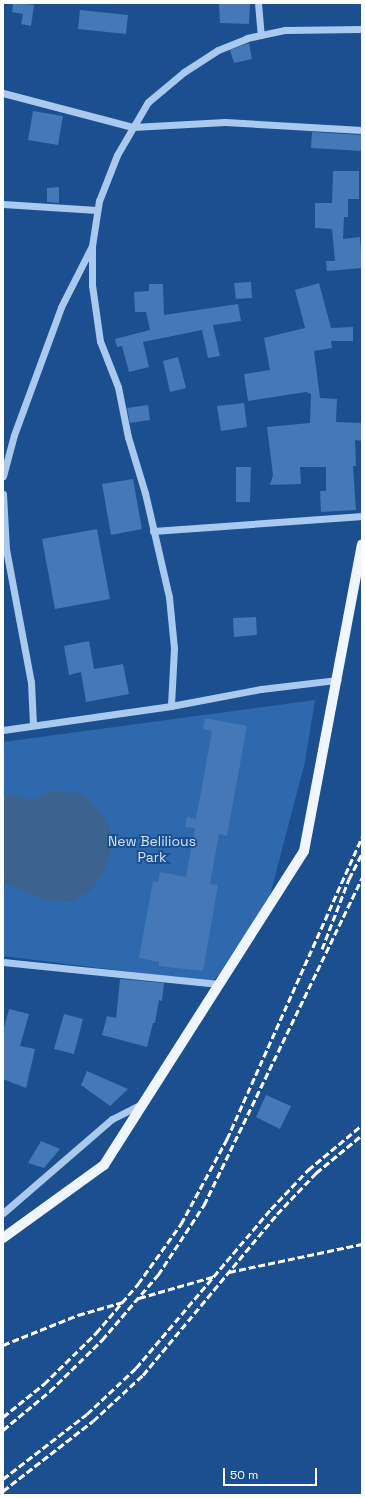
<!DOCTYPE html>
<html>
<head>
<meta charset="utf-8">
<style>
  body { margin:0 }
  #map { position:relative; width:365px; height:1498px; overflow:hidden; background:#1b4f8f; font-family:"Space Grotesk",sans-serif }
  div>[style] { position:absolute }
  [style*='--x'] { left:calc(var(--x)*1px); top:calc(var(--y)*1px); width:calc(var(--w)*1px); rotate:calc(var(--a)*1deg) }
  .green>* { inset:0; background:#2e69ad }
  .water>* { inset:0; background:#3c6290 }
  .building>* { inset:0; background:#4478b7 }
  .minor>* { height:7px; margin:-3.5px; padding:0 3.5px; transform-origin:3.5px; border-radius:3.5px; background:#a9c9ee }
  .major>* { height:10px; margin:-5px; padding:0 5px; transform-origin:5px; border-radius:5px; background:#f0f6ff }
  .rail>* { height:3px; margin-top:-1.5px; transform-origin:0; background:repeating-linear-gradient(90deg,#fff 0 7px,transparent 0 10px) }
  span { translate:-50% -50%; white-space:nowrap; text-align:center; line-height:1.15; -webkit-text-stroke:4px #1b4f8f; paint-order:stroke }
  .park-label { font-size:14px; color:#cfe3fa }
  .frame { position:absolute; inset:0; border:4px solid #fff; pointer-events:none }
  .scale { position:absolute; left:223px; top:1468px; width:94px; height:18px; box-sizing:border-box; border:2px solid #fff; border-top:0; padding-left:5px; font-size:12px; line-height:14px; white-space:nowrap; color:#fff; -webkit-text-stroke:3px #1b4f8f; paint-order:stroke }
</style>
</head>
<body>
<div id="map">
  <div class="green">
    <div style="clip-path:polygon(315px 700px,305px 762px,265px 914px,242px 950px,212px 982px,3px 956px,3px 742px)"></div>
  </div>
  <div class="water">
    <div style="clip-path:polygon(69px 791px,82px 795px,91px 801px,107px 822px,112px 835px,110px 858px,102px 875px,90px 891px,72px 902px,44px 900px,3px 882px,3px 794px,34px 800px,50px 792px)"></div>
  </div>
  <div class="building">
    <div style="clip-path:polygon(13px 3px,34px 5px,31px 26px,21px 24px,23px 14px,12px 12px)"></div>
    <div style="clip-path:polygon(219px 3px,250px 3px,249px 24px,220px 23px)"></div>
    <div style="clip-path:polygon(80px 10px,128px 15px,126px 34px,78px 29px)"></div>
    <div style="clip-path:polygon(249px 43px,252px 59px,234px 63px,230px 50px)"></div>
    <div style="clip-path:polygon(33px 111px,63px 116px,58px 145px,28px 140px)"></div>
    <div style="clip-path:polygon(312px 132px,362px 135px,362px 151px,311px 148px)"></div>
    <div style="clip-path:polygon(333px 171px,359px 171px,359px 199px,348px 199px,348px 217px,344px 217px,343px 239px,360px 237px,362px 268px,327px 271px,326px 261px,335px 261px,332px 229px,315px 228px,315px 203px,332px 203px)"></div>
    <div style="clip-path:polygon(59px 187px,59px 203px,47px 202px,47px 188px)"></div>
    <div style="clip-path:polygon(251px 282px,252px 298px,236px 299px,234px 283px)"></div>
    <div style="clip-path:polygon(319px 283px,331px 328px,353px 327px,353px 341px,331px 341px,332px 348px,314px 351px,320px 398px,337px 399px,336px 422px,362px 423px,362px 441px,355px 440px,356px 466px,353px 466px,356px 510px,321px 512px,320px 491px,326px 491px,326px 467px,300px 467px,301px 484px,270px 485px,273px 475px,267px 427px,310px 423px,311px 394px,306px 392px,248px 401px,244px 374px,270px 370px,264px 338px,305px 328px,295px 290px)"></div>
    <div style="clip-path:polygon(149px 284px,163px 284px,164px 315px,238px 304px,241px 321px,213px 325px,220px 356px,208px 358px,202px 330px,143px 342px,149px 367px,129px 372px,122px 346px,117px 347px,115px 339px,150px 330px,146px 312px,135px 312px,134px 292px,149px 291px)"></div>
    <div style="clip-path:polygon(178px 357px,186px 388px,170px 392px,163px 361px)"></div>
    <div style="clip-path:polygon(244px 403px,247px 427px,221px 431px,217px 406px)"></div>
    <div style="clip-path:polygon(148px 405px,150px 420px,130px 423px,127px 408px)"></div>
    <div style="clip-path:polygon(236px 467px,251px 467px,250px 502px,236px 502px)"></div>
    <div style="clip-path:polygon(133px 479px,142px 529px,111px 535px,102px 484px)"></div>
    <div style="clip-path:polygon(97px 529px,110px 599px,55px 609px,42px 539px)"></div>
    <div style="clip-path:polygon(256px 617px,257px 635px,234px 637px,233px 618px)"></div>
    <div style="clip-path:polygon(89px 641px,94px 669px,123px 664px,129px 694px,86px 702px,81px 672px,69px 675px,64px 646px)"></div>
    <div style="clip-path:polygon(205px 718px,247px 726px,227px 836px,219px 834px,210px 884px,218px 885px,203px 971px,159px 966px,159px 962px,139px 958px,153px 881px,158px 882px,160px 872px,186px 877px,195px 828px,185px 827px,187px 817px,196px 819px,212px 731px,203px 729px)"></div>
    <div style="clip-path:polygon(120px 979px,164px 983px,162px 1001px,159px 1000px,155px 1023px,153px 1023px,147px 1047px,102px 1035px,107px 1016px,116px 1018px)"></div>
    <div style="clip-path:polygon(9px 1009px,29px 1014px,20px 1046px,35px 1049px,26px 1088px,3px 1079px,3px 1031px)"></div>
    <div style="clip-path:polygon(64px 1014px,83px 1019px,74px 1054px,54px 1049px)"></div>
    <div style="clip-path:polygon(87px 1071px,128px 1089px,110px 1106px,81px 1085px)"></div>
    <div style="clip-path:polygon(266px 1095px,291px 1106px,280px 1129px,256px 1117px)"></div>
    <div style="clip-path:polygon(41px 1141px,60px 1149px,44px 1168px,28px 1163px)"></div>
  </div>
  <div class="minor">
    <div style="--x:258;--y:3;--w:32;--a:85"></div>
    <div style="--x:3;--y:93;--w:134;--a:14.7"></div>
    <div style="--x:133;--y:127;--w:92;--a:-3.1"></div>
    <div style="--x:225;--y:122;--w:137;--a:3.3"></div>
    <div style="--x:3;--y:204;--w:94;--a:3.7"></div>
    <div style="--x:92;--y:246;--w:46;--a:-81.2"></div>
    <div style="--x:99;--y:201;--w:49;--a:-68.6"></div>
    <div style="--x:117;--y:155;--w:61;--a:-59.7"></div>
    <div style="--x:148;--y:102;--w:47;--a:-39.8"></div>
    <div style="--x:184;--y:72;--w:40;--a:-32.9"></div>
    <div style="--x:218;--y:50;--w:31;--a:-22"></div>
    <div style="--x:247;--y:38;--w:39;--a:-12"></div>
    <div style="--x:285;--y:30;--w:77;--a:-0.7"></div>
    <div style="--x:3;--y:476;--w:42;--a:-75"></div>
    <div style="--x:14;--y:435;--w:136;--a:-69.8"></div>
    <div style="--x:61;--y:307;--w:68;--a:-63.1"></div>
    <div style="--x:92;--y:246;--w:39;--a:90"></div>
    <div style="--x:92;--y:285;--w:57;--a:81.9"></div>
    <div style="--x:100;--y:341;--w:49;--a:68.6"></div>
    <div style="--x:118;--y:387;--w:51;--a:78.7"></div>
    <div style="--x:128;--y:437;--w:59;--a:73.1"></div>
    <div style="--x:145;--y:493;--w:107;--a:77"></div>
    <div style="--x:169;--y:597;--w:51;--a:84.4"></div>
    <div style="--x:174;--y:648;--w:58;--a:93"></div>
    <div style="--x:3;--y:494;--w:55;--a:86.9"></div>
    <div style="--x:6;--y:549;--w:135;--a:79.4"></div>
    <div style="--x:31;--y:682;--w:43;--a:87.3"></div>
    <div style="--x:153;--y:531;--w:210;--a:-4.1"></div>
    <div style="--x:3;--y:730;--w:170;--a:-8.1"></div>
    <div style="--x:171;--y:706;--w:92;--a:-10.7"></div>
    <div style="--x:261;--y:689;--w:77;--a:-6.8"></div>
    <div style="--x:3;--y:962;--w:217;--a:5.8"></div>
    <div style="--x:3;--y:1213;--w:144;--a:-40.8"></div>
    <div style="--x:112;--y:1119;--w:34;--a:-27"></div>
  </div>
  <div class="major">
    <div style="--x:3;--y:1238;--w:125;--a:-35.9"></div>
    <div style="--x:104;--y:1165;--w:372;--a:-57.5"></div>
    <div style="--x:304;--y:851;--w:312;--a:-79.3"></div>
  </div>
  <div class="rail">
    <div style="--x:322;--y:949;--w:75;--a:-68.9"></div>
    <div style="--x:349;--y:879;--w:28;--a:-63"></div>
    <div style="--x:229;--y:1272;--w:136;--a:-11.9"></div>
    <div style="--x:139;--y:1298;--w:79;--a:-16.1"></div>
    <div style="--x:3;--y:1345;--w:81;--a:-21.8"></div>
    <div style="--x:78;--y:1315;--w:47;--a:-16.1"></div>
    <div style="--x:3;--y:1417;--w:53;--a:-38.8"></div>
    <div style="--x:44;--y:1384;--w:73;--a:-44.4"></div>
    <div style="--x:96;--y:1333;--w:65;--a:-49.4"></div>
    <div style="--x:138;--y:1284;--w:74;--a:-54.4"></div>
    <div style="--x:181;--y:1224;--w:97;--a:-61.6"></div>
    <div style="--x:227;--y:1139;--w:331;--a:-65.9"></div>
    <div style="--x:3;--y:1430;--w:61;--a:-39.7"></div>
    <div style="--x:50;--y:1391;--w:73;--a:-44.4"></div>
    <div style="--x:102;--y:1340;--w:86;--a:-49.3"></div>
    <div style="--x:158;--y:1275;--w:84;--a:-56.7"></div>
    <div style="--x:204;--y:1205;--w:363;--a:-64.2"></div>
    <div style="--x:3;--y:1479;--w:106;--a:-37.7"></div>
    <div style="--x:87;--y:1414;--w:67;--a:-43.2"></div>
    <div style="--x:136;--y:1368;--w:209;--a:-49.7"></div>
    <div style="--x:271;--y:1209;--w:54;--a:-46.5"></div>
    <div style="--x:308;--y:1170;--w:70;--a:-39.8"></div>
    <div style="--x:3;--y:1491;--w:114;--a:-37.9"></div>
    <div style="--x:93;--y:1421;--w:68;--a:-42.6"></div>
    <div style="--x:143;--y:1375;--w:209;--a:-50.2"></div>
    <div style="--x:277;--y:1214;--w:57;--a:-46.4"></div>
    <div style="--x:316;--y:1173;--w:60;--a:-39.6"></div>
  </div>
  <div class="park-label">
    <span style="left:152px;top:849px">New Belilious<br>Park</span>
  </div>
  <div class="frame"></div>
  <div class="scale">50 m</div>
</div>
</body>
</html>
